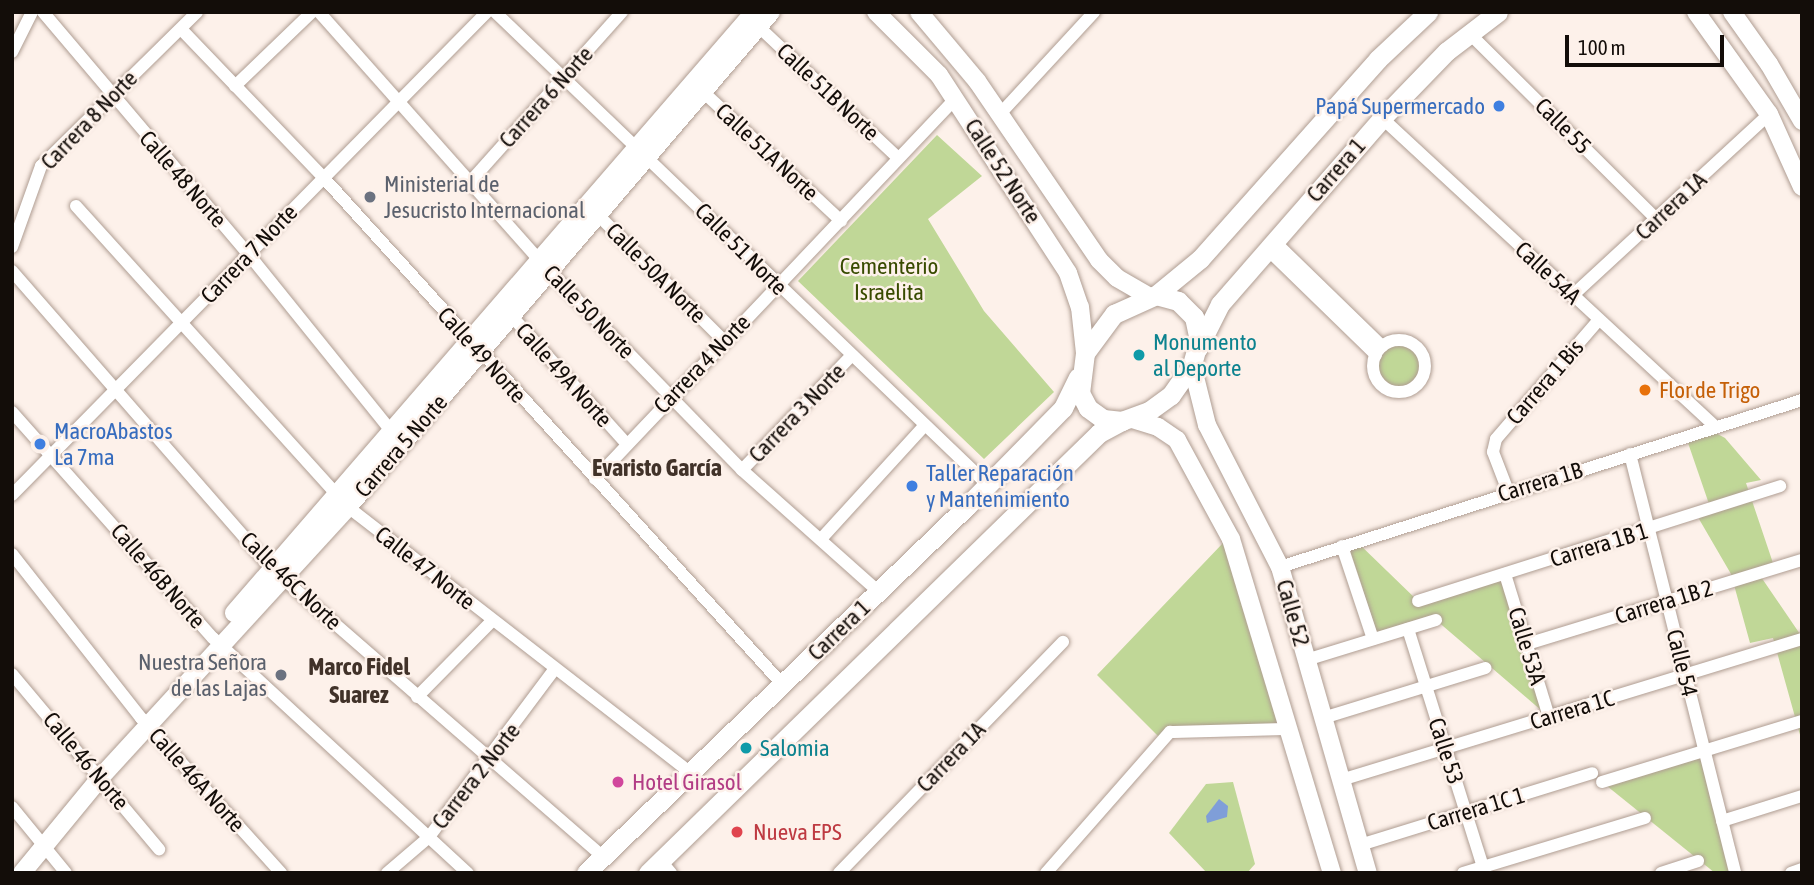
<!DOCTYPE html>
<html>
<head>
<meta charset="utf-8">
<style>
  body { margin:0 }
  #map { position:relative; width:1814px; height:885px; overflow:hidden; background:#fdf1ea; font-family:"Asap Condensed",sans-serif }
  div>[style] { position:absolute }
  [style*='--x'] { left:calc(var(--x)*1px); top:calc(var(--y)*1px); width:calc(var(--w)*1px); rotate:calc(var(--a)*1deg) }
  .green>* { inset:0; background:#c0d797 }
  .round { border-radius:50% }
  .water>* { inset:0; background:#7f9ed8 }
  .roads { filter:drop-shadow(0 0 2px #af9d92) drop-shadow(0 0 2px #af9d92) }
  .street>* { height:12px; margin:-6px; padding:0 6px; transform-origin:6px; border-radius:6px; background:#fff }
  .street>.ring { margin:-6px; padding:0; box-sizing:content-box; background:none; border:12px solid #fff; border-radius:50% }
  .secondary>* { height:18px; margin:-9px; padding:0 9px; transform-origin:9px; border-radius:9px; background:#fff }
  .primary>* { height:19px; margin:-9.5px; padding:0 9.5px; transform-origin:9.5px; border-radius:9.5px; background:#fff }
  .dots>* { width:19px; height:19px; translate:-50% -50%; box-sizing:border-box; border:4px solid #fdf1ea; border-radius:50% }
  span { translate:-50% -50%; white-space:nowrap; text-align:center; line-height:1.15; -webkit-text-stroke:5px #fdf1ea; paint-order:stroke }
  .street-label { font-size:23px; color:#130d09 }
  .shop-label { font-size:23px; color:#366cbe }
  .right { translate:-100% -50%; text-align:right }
  .left { translate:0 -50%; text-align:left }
  .worship-label { font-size:23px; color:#5b616d }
  .park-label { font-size:23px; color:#384b00 }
  .culture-label { font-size:23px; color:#0d838f }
  .food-label { font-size:23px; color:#c56008 }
  .hotel-label { font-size:23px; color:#b23c85 }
  .health-label { font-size:23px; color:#be3a42 }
  .neighbourhood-label { font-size:24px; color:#413229; font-weight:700 }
  .frame { position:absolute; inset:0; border:14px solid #130d09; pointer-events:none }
  .scale { position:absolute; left:1565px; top:35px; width:159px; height:32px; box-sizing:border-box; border:4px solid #130d09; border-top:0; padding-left:9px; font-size:21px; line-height:24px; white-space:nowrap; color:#130d09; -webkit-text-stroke:5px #fdf1ea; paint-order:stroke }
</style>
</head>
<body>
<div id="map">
  <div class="green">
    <div style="clip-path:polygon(937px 135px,982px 176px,928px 219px,984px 311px,1054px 392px,984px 459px,798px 281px)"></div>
    <div class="round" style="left:1373px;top:339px;width:52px;height:52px"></div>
    <div style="clip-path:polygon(1712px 431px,1725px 438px,1761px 480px,1746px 483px,1774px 566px,1759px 574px,1802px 637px,1802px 742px,1773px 638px,1750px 643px,1731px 574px,1699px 519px,1709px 504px,1687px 440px)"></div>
    <div style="clip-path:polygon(1231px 539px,1288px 729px,1171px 732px,1162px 740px,1097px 675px,1223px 543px)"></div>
    <div style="clip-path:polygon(1356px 541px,1418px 601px,1505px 574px,1549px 717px,1436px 620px,1373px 639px,1342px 546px)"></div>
    <div style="clip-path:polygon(1704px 751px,1735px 873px,1715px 873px,1602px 782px)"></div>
    <div style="clip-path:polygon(1233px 782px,1255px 864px,1247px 873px,1207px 873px,1169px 833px,1206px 784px)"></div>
  </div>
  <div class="water">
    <div style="clip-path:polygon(1219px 799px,1228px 806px,1227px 817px,1207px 823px,1206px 816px)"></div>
  </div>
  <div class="roads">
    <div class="street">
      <div style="--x:43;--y:12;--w:320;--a:49.7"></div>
      <div style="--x:250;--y:256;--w:231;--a:51.1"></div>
      <div style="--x:319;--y:12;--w:349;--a:48.4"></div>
      <div style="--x:551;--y:273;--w:173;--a:45.9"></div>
      <div style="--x:671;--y:397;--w:102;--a:45.8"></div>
      <div style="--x:742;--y:470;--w:183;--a:41.7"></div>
      <div style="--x:495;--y:12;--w:683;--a:43.81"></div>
      <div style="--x:759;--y:27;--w:191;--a:43.3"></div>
      <div style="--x:181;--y:29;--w:205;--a:46.2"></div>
      <div style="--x:323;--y:177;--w:684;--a:47.84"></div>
      <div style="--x:1469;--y:33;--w:265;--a:44.8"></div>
      <div style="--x:12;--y:52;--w:45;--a:-63.4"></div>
      <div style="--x:235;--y:86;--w:107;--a:-43.9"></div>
      <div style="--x:698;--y:87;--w:196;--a:43.1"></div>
      <div style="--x:1000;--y:114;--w:139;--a:-47.3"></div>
      <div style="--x:1382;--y:118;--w:455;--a:42.8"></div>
      <div style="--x:470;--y:182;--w:228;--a:-48.2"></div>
      <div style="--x:76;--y:206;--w:406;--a:47.9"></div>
      <div style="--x:348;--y:507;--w:433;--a:37.8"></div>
      <div style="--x:593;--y:210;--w:185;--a:45"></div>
      <div style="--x:1274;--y:241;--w:151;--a:44.2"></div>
      <div style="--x:12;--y:247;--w:86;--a:-70.3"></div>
      <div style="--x:41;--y:166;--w:219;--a:-44.6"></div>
      <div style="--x:1267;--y:249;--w:152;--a:44.2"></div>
      <div style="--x:12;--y:271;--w:395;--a:48.9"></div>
      <div style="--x:272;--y:569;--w:439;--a:41"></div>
      <div style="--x:1572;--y:296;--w:268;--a:-42.7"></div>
      <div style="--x:507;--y:311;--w:178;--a:48"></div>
      <div class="ring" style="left:1373px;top:340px;width:40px;height:40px"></div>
      <div style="--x:12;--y:412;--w:302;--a:48.4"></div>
      <div style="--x:213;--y:638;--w:347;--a:42.7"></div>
      <div style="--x:1630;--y:454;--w:432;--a:75.9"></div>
      <div style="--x:742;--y:470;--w:158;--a:-46.3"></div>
      <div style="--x:595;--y:479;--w:525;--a:-46.54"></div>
      <div style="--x:1508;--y:491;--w:42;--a:-111"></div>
      <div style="--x:1493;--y:452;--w:13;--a:-77"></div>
      <div style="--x:1496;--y:439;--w:156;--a:-49.2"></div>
      <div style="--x:12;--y:495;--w:677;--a:-45.48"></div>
      <div style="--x:821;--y:539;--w:154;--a:-47.6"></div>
      <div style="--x:1342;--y:546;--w:98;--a:71.6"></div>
      <div style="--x:12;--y:554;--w:209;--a:51.8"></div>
      <div style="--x:141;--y:718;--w:209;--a:47.9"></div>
      <div style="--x:1280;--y:567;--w:548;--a:-17.74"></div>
      <div style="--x:1505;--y:574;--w:150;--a:72.9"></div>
      <div style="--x:1418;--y:601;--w:380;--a:-17.6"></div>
      <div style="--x:1408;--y:629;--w:256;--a:72.5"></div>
      <div style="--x:1527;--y:644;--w:288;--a:-17"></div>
      <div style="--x:1306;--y:660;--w:136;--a:-17.1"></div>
      <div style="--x:12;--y:674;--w:229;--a:50"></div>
      <div style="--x:417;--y:697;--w:107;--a:-45.4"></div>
      <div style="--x:1323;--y:718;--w:170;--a:-17.1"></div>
      <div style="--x:1341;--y:780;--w:482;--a:-17"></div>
      <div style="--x:1602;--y:782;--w:209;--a:-17"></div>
      <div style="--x:12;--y:807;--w:85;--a:50.7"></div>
      <div style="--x:1722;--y:821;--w:84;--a:-17.4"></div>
      <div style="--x:1360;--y:845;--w:243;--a:-17.2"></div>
      <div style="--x:661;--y:861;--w:16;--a:50"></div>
      <div style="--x:387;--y:873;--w:55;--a:-40.6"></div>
      <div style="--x:429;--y:837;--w:209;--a:-53.2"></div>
      <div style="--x:839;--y:873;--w:322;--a:-45.9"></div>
      <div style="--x:1046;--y:873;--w:188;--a:-48.7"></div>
      <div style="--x:1170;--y:732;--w:118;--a:-1.5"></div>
      <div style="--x:1463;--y:873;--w:190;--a:-16.8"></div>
      <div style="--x:1661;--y:873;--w:39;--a:-18"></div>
      <div style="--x:1791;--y:873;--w:12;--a:-20"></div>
    </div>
    <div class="secondary">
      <div style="--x:876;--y:12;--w:89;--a:45"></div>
      <div style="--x:939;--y:75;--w:236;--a:56.9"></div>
      <div style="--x:1068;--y:273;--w:36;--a:71"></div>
      <div style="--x:1080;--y:307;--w:46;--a:83.8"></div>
      <div style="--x:919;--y:12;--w:90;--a:50"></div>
      <div style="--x:977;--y:81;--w:217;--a:55.7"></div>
      <div style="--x:1099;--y:260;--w:25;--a:45"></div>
      <div style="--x:1117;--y:278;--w:38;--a:30"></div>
      <div style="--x:1696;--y:12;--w:125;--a:54.4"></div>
      <div style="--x:1769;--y:114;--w:80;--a:65.7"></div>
      <div style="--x:1732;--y:12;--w:64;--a:54.6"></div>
      <div style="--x:1769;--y:64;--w:66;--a:59.9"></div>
      <div style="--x:1192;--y:365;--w:62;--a:76"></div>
      <div style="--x:1207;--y:425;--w:160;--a:62.8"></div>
      <div style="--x:1280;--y:567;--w:318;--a:74"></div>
      <div style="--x:1132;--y:419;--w:27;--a:17"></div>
      <div style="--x:1158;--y:427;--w:23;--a:34"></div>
      <div style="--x:1177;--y:440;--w:113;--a:61.4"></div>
      <div style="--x:1231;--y:539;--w:349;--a:73.2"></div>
      <div style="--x:234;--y:613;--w:795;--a:-49.13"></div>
      <div style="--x:22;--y:873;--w:123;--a:-50.6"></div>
      <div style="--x:100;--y:778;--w:367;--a:-47.5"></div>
      <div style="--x:348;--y:507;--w:651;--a:-49.48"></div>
    </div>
    <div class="primary">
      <div style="--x:1156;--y:295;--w:57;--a:-39.3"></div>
      <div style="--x:1200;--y:259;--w:268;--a:-48.3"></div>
      <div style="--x:1378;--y:59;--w:69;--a:-43.2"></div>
      <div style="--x:1156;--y:295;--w:23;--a:15"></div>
      <div style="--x:1178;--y:301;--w:23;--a:45"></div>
      <div style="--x:1194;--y:317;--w:24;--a:78"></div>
      <div style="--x:1199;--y:340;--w:26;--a:106"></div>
      <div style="--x:1192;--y:365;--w:37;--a:125"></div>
      <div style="--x:1171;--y:395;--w:27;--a:144"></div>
      <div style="--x:1149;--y:411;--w:29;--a:160"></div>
      <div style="--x:1122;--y:421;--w:19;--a:-174"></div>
      <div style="--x:1103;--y:419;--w:19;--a:-144"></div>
      <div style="--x:1088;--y:408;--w:17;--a:-118"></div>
      <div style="--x:1080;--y:393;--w:40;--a:-82.9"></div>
      <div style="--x:1085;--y:353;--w:49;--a:-53.4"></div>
      <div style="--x:1114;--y:314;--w:46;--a:-24.3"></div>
      <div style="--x:1198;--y:348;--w:49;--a:-63.4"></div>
      <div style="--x:1220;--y:304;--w:247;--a:-48.9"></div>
      <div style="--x:1382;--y:118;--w:93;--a:-45.9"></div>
      <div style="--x:1447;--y:51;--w:64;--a:-37.4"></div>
      <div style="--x:586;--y:873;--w:529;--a:-43.93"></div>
      <div style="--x:967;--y:506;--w:137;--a:-45.6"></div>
      <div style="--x:1063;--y:408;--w:34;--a:-64"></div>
      <div style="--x:648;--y:873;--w:630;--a:-44.29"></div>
      <div style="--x:1099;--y:433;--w:26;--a:-28"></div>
    </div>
  </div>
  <div class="dots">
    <div style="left:1499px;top:106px;background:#3f7fe0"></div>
    <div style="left:370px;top:197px;background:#6b7280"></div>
    <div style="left:1139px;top:355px;background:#0f9aa8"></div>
    <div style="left:1645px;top:390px;background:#e8710a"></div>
    <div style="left:40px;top:444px;background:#3f7fe0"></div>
    <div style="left:912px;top:486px;background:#3f7fe0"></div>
    <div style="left:281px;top:675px;background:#6b7280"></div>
    <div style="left:746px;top:748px;background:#0f9aa8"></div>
    <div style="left:618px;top:782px;background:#d1479c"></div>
    <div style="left:737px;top:832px;background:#e0444e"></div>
  </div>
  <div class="street-label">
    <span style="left:828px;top:92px;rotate:43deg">Calle 51B Norte</span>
    <span style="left:546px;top:97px;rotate:-48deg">Carrera 6 Norte</span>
    <span style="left:89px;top:120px;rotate:-46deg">Carrera 8 Norte</span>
    <span style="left:1563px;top:126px;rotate:45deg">Calle 55</span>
    <span style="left:767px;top:152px;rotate:43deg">Calle 51A Norte</span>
    <span style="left:1336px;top:170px;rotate:-49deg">Carrera 1</span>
    <span style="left:1003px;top:171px;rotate:57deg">Calle 52 Norte</span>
    <span style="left:183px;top:179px;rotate:49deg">Calle 48 Norte</span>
    <span style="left:1671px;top:206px;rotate:-43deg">Carrera 1A</span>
    <span style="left:741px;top:249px;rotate:45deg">Calle 51 Norte</span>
    <span style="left:249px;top:254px;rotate:-46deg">Carrera 7 Norte</span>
    <span style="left:656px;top:273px;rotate:45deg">Calle 50A Norte</span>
    <span style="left:1548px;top:273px;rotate:43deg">Calle 54A</span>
    <span style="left:589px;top:312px;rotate:46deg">Calle 50 Norte</span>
    <span style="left:482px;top:355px;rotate:48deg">Calle 49 Norte</span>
    <span style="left:702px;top:364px;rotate:-46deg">Carrera 4 Norte</span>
    <span style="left:564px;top:375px;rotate:48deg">Calle 49A Norte</span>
    <span style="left:1545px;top:382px;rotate:-49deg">Carrera 1 Bis</span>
    <span style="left:797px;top:413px;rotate:-46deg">Carrera 3 Norte</span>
    <span style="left:401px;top:446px;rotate:-49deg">Carrera 5 Norte</span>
    <span style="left:1540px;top:482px;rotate:-17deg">Carrera 1B</span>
    <span style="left:1599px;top:545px;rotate:-17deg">Carrera 1B 1</span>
    <span style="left:425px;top:568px;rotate:38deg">Calle 47 Norte</span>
    <span style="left:158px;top:576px;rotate:49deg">Calle 46B Norte</span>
    <span style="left:291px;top:581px;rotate:44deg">Calle 46C Norte</span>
    <span style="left:1664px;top:602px;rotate:-17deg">Carrera 1B 2</span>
    <span style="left:1293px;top:613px;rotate:74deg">Calle 52</span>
    <span style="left:839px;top:630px;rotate:-44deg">Carrera 1</span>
    <span style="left:1527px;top:646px;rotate:73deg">Calle 53A</span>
    <span style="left:1682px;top:663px;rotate:76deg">Calle 54</span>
    <span style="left:1572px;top:710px;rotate:-17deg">Carrera 1C</span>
    <span style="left:1446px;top:751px;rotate:72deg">Calle 53</span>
    <span style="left:951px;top:757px;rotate:-46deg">Carrera 1A</span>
    <span style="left:86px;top:761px;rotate:50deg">Calle 46 Norte</span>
    <span style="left:476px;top:776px;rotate:-52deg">Carrera 2 Norte</span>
    <span style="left:197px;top:780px;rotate:48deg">Calle 46A Norte</span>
    <span style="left:1476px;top:809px;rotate:-17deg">Carrera 1C 1</span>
  </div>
  <div class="shop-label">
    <span class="right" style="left:1485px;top:106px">Papá Supermercado</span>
    <span class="left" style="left:54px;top:444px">MacroAbastos<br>La 7ma</span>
    <span class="left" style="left:926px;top:486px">Taller Reparación<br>y Mantenimiento</span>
  </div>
  <div class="worship-label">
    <span class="left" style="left:384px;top:197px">Ministerial de<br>Jesucristo Internacional</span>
    <span class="right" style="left:267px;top:675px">Nuestra Señora<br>de las Lajas</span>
  </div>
  <div class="park-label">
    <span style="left:889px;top:279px">Cementerio<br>Israelita</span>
  </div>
  <div class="culture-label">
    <span class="left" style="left:1153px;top:355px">Monumento<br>al Deporte</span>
    <span class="left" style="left:760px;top:748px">Salomia</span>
  </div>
  <div class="food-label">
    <span class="left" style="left:1659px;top:390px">Flor de Trigo</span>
  </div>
  <div class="hotel-label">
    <span class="left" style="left:632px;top:782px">Hotel Girasol</span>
  </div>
  <div class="health-label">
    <span class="left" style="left:753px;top:832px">Nueva EPS</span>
  </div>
  <div class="neighbourhood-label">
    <span style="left:657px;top:468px">Evaristo García</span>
    <span style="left:359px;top:681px">Marco Fidel<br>Suarez</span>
  </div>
  <div class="frame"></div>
  <div class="scale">100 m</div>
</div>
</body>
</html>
